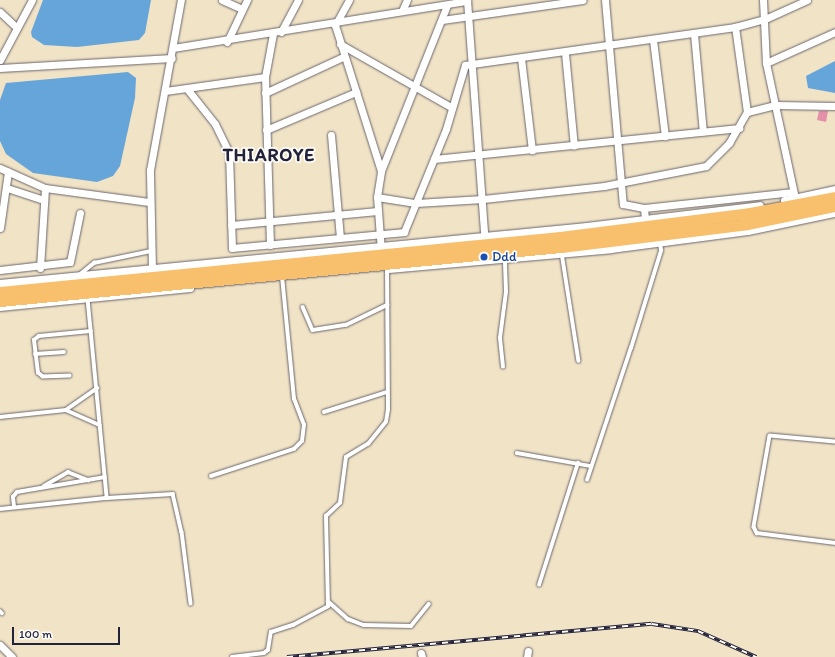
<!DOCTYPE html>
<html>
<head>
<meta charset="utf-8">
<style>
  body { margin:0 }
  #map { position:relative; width:835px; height:657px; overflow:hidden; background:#f1e3c6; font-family:Itim,sans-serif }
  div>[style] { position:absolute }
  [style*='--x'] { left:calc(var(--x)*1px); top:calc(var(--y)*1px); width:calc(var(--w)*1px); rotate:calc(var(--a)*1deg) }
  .water>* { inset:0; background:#66a5d9 }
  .building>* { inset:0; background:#e590ab }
  .roads { filter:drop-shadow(0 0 1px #6a666c) drop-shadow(0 0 1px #6a666c) }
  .service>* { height:3.5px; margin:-1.75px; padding:0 1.75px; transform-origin:1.75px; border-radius:1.75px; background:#fff }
  .minor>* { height:7px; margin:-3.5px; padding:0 3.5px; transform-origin:3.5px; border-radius:3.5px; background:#fff }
  .tertiary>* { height:8px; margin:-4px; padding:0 4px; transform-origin:4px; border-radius:4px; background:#fff }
  .trunk>* { height:11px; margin:-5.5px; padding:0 5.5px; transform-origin:5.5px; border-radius:5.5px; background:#f8bf6c }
  .rail>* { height:3.5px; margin-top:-1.75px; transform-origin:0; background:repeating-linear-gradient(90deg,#fdfcf7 0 6px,#22223b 0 12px); box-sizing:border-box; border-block:1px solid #22223b }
  .dots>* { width:11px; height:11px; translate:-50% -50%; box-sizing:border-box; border:2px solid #fdfcf7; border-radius:50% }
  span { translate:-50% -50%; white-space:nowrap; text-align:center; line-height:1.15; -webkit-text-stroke:3.5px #fdfcf7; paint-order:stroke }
  .transit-label { font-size:14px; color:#164399 }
  .left { translate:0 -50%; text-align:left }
  .district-label { font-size:18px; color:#22223b; font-weight:700; letter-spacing:1px }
  .scale { position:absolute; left:12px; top:627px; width:108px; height:18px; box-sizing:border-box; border:2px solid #22223b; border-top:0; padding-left:5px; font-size:12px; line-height:14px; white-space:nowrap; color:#22223b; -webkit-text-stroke:3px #fdfcf7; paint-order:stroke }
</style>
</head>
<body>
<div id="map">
  <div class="water">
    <div style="clip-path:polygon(43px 0,151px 0,145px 33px,139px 40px,77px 47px,44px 45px,32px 37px,31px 32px)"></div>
    <div style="clip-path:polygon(835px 61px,835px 93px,808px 88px,806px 76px)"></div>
    <div style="clip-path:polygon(128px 72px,136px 78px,135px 98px,120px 166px,113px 176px,97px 182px,33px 173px,6px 154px,0 141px,0 100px,6px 83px)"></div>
  </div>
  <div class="building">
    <div style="clip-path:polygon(819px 111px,828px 111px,826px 122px,817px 120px)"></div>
  </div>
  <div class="roads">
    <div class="service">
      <div style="--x:562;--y:253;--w:109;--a:81.1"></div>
      <div style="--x:78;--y:276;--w:21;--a:-39"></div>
      <div style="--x:94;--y:263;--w:58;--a:-11.9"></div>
      <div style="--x:88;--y:299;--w:200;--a:84.5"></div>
      <div style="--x:107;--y:498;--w:66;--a:-3.5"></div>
      <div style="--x:173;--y:494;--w:39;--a:77"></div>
      <div style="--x:182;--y:532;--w:72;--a:82.8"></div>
      <div style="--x:303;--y:307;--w:25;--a:67"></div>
      <div style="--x:313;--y:330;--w:33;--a:-9"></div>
      <div style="--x:346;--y:325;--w:46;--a:-26"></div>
      <div style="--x:35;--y:354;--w:29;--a:-4"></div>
      <div style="--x:503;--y:367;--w:29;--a:-96"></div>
      <div style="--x:500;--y:338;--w:46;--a:-82.6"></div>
      <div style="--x:506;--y:292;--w:32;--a:-92"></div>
      <div style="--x:70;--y:376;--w:27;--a:178"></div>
      <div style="--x:43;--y:377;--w:6;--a:-141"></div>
      <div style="--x:38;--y:373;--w:33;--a:-97"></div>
      <div style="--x:34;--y:340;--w:6;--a:-39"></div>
      <div style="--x:39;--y:336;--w:52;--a:-5.5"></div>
      <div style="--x:66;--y:410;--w:37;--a:24"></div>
      <div style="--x:324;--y:412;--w:66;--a:-17.6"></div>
      <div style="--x:0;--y:417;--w:66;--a:-6.1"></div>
      <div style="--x:66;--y:410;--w:38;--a:-35"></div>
      <div style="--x:835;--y:442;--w:65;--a:-174.7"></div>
      <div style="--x:770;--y:436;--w:92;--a:100"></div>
      <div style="--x:754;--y:527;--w:7;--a:63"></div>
      <div style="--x:757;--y:533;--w:79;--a:7.3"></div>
      <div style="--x:517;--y:453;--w:75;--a:10"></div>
      <div style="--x:211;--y:476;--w:87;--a:-18"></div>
      <div style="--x:294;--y:449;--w:11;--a:-45"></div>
      <div style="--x:302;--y:441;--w:16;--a:-83"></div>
      <div style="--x:304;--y:425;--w:28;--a:-111"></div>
      <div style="--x:294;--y:399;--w:124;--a:-95.6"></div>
      <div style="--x:587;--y:480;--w:139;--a:-71.6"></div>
      <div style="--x:631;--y:348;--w:102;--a:-72.8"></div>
      <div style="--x:661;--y:251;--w:9;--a:-96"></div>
      <div style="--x:44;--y:486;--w:28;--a:-30"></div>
      <div style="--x:68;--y:472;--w:22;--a:22"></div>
      <div style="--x:14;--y:507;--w:10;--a:-96"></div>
      <div style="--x:13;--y:497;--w:6;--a:-51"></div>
      <div style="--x:17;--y:492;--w:89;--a:-9.7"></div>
      <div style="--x:0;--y:509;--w:108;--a:-5.9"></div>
      <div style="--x:539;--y:585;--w:128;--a:-72.3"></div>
      <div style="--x:328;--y:601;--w:27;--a:42"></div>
      <div style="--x:348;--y:619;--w:17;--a:21"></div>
      <div style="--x:364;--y:625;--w:47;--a:1.2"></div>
      <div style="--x:411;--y:626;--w:28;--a:-51"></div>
      <div style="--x:0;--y:611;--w:3;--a:45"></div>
      <div style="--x:232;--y:657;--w:32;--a:-7"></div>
      <div style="--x:264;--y:653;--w:5;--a:-37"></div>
      <div style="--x:268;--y:650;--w:18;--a:-81"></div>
      <div style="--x:271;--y:632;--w:23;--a:-18"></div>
      <div style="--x:293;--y:625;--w:40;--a:-28"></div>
      <div style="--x:328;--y:606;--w:90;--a:-91.3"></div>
      <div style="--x:326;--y:516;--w:19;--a:-43"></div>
      <div style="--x:340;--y:503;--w:46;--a:-82.6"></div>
      <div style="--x:346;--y:457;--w:26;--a:-31"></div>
      <div style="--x:368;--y:444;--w:28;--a:-51"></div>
      <div style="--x:386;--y:422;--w:12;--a:-81"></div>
      <div style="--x:388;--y:410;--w:142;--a:-90.4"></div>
    </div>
    <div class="minor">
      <div style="--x:222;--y:0;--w:22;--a:24"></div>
      <div style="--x:349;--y:0;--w:29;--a:119"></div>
      <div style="--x:335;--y:25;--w:153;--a:72.5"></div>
      <div style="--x:467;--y:0;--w:244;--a:85.8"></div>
      <div style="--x:605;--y:0;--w:205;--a:85"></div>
      <div style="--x:623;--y:204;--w:21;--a:11"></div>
      <div style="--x:644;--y:208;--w:12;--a:85"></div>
      <div style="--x:763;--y:0;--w:63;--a:87.3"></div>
      <div style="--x:766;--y:63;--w:143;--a:77.9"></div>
      <div style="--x:402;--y:11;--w:12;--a:-66"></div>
      <div style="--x:0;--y:12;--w:23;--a:43"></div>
      <div style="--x:442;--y:20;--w:142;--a:-8.1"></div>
      <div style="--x:281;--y:32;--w:36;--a:-62"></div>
      <div style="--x:694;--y:34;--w:98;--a:84.8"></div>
      <div style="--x:653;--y:40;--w:97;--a:82.9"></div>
      <div style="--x:227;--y:42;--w:47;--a:-64.5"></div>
      <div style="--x:340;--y:44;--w:128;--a:29.6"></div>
      <div style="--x:173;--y:48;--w:298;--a:-9.1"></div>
      <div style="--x:565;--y:53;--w:93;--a:84.5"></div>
      <div style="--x:521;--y:58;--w:93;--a:83.2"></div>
      <div style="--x:0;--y:60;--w:68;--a:-61.9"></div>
      <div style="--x:766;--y:63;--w:76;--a:-24.2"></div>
      <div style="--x:0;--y:68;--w:172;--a:-3.3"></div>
      <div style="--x:188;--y:90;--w:43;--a:51.5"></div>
      <div style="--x:215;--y:124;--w:32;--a:64"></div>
      <div style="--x:229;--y:153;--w:95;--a:88.2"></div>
      <div style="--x:232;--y:248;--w:173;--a:-5.3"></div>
      <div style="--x:404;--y:232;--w:111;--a:-67.8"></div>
      <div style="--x:446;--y:129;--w:67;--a:-73.5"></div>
      <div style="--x:465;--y:65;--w:273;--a:-8"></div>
      <div style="--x:735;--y:27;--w:31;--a:-15"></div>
      <div style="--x:765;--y:19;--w:46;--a:-24.3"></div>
      <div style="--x:165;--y:91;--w:101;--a:-8"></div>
      <div style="--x:265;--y:93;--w:86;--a:-24.8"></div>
      <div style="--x:747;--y:112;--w:30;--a:-14"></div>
      <div style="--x:776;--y:105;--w:59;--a:1"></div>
      <div style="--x:266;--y:130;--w:98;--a:-22.9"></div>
      <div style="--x:331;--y:135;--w:102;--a:85"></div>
      <div style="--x:434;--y:159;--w:307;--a:-5.8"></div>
      <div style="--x:0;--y:168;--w:49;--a:24"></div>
      <div style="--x:45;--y:188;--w:105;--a:7.7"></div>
      <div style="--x:7;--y:188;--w:39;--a:18"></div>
      <div style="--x:377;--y:197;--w:39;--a:9"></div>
      <div style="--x:416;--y:203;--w:67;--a:-3.4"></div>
      <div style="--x:483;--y:199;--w:122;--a:-6.1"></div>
      <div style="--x:604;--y:186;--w:104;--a:-11.1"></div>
      <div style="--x:706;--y:166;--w:33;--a:-45"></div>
      <div style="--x:729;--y:143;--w:36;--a:-60"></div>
      <div style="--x:747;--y:112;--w:86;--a:-98"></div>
      <div style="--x:644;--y:208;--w:150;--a:-6.1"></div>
      <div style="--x:231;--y:225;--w:147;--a:-5.5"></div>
      <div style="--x:0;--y:228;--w:57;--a:-81.9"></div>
      <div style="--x:270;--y:245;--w:168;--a:-91.7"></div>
      <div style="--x:265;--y:77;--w:44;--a:-79.5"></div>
      <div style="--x:381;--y:251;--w:54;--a:-94.2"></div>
      <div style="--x:377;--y:197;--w:26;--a:-81"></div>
      <div style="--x:381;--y:171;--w:179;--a:-68.3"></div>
      <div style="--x:40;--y:268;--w:80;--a:-86.4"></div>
      <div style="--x:152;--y:269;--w:99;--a:-91.2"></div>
      <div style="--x:150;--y:170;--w:173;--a:-79.7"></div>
      <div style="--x:0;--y:270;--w:70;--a:-6.5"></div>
      <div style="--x:70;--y:262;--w:50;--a:-78.5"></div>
      <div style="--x:0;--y:645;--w:17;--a:45"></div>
      <div style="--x:421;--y:653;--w:4;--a:76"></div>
      <div style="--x:527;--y:657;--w:6;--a:-81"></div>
    </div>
    <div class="tertiary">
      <div style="--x:785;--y:201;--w:51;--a:-12.4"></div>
      <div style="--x:389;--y:269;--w:223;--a:-5.1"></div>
      <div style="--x:611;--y:249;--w:138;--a:-7.5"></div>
      <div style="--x:748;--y:231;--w:89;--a:-11.7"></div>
      <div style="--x:0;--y:284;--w:590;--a:-5.55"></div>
      <div style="--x:587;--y:227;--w:174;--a:-6.9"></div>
      <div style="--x:0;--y:307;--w:191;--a:-5.7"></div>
    </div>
    <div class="trunk">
      <div style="--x:0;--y:292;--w:563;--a:-5.61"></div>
      <div style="--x:560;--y:237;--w:192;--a:-7.2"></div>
      <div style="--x:750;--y:213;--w:86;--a:-10.7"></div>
      <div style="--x:0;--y:301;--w:564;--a:-5.5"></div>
      <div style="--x:561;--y:247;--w:187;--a:-7"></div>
      <div style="--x:747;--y:224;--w:90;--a:-11.6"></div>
    </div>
  </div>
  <div class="rail">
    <div style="--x:287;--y:657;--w:366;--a:-5.2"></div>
    <div style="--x:652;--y:624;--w:47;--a:8.7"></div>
    <div style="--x:698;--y:631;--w:64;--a:24.1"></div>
  </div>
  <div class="dots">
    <div style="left:484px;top:257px;background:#1a4fb4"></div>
  </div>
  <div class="transit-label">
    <span class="left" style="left:492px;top:257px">Ddd</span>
  </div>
  <div class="district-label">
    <span style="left:269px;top:155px">THIAROYE</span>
  </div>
  <div class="scale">100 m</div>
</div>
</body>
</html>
